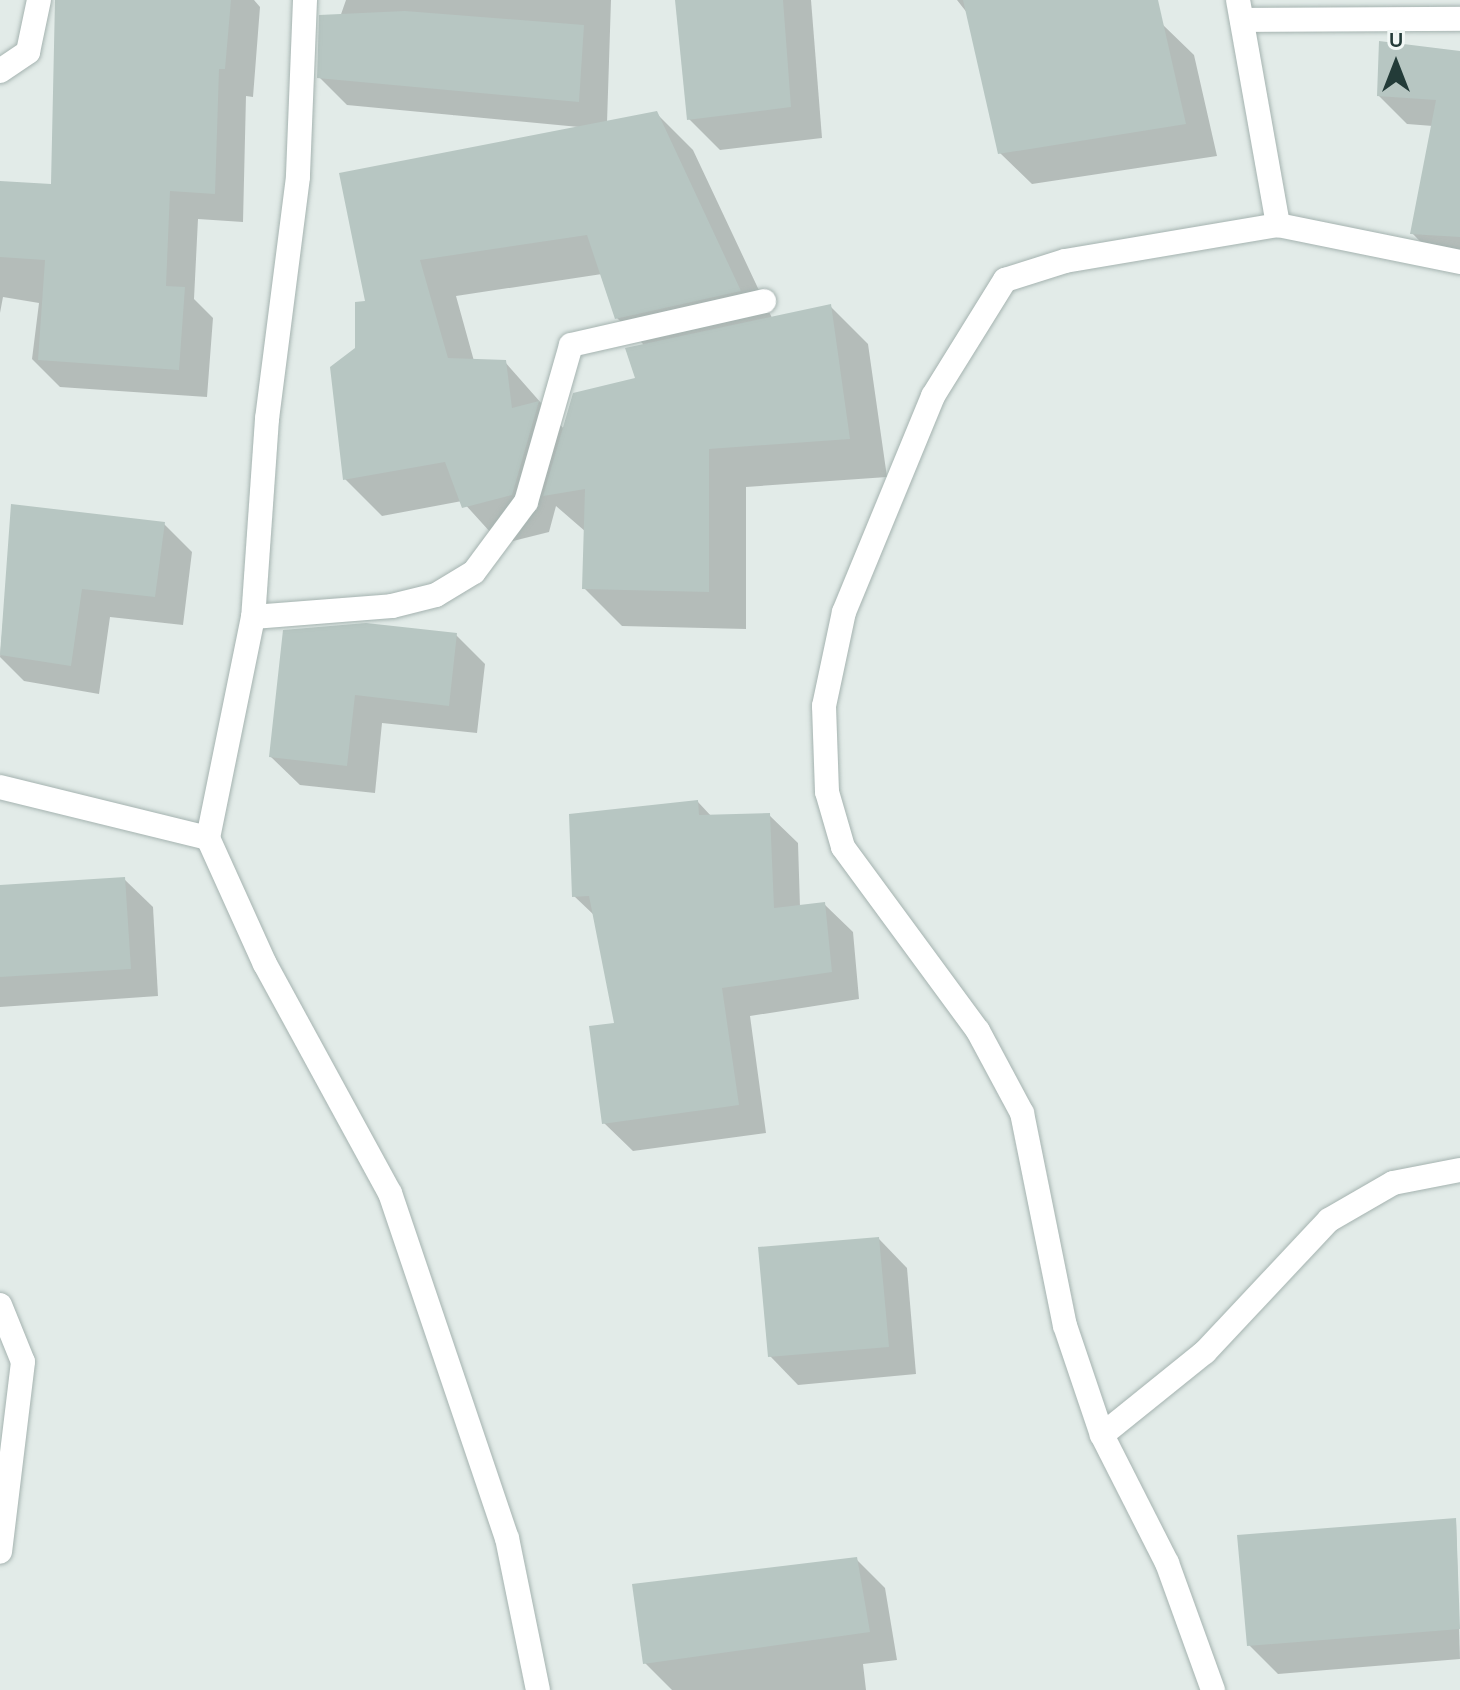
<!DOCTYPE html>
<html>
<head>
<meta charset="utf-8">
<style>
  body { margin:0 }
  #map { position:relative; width:1460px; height:1690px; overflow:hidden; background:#e2ebe8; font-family:Karla,sans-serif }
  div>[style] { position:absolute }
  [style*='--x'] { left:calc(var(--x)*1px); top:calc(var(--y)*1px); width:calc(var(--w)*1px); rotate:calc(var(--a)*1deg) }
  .shadow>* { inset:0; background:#0003 }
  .building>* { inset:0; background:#b7c6c2 }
  .roads { filter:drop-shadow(0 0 2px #a5b3b0) drop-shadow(0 0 2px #a5b3b0) }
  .minor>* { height:24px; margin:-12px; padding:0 12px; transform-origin:12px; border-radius:12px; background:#fff }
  span { translate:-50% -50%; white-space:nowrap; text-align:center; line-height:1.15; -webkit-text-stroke:6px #f2f8f6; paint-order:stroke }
  .north { position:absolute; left:1356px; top:24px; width:80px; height:80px; -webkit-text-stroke:6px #f2f8f6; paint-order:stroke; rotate:0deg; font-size:22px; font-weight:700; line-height:32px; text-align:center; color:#233b38 }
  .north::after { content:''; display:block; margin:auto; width:28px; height:36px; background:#233b38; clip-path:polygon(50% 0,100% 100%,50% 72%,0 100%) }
</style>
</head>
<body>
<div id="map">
  <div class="shadow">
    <div style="clip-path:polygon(59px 0,254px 0,260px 7px,253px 97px,246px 96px,243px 222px,198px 219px,194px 299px,213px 318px,207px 397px,60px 387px,32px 359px,39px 303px,3px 297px,0 313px,0 183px,52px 186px)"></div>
    <div style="clip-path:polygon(evenodd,346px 0,611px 0,607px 123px,656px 113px,693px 150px,772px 318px,830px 306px,868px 344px,887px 477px,746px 487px,746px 629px,622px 626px,584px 588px,586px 532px,556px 506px,549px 532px,501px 544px,462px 501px,382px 516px,345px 479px,367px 303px,579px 127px,347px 105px,319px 77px,346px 0,602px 274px,617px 318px,645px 346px,638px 380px,564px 429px,505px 362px,474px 361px,456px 296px,602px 274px)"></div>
    <div style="clip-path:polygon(699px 0,811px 0,822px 138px,720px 150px,689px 119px)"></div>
    <div style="clip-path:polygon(957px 0,1087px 0,1162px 24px,1194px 55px,1217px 156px,1032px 184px,1000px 153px,968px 14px)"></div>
    <div style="clip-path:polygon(1460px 53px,1460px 263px,1440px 262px,1412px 233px,1433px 126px,1407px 124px,1379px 96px)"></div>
    <div style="clip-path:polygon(13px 507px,164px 524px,192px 552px,183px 625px,110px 617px,99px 694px,24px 681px,0 657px)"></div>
    <div style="clip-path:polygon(366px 625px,456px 635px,485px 664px,477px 733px,382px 723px,375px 793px,300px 785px,271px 757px)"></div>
    <div style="clip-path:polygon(698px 802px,712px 817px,769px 815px,798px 843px,800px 907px,824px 904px,853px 932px,859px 999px,750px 1016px,766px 1133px,633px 1151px,604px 1123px,616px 1025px,595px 916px,574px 896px)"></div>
    <div style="clip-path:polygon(124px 879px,153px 907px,158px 996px,0 1007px,0 887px)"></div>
    <div style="clip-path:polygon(879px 1239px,907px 1268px,916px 1374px,798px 1385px,770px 1356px)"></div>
    <div style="clip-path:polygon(1456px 1520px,1460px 1659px,1278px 1674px,1249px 1645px)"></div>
    <div style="clip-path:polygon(856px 1559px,885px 1588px,897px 1660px,863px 1664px,866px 1690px,672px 1690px,645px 1663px)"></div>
  </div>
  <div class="building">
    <div style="clip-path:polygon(55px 0,231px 0,225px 69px,219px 69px,215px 194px,170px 191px,166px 286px,185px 287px,179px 370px,38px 360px,45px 260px,0 257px,0 181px,51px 184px)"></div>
    <div style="clip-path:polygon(675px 0,783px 0,791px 107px,687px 120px)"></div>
    <div style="clip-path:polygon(963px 0,1158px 0,1186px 124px,998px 154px)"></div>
    <div style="clip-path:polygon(405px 11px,584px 25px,579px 102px,317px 78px,319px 15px)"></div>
    <div style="clip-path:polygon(1379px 41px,1460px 51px,1460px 237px,1410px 234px,1436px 100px,1377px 96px)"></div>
    <div style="clip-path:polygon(657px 111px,741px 291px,615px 319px,587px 235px,420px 260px,448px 358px,506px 360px,512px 408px,539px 401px,512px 495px,462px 508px,445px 462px,343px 480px,330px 367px,355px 348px,355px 302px,365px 301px,339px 173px)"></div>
    <div style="clip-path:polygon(831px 304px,850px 439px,709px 449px,709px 592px,582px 589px,585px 489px,543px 496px,573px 393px,635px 378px,625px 348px)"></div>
    <div style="clip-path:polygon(11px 504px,165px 522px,155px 597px,82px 589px,71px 666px,0 655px)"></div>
    <div style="clip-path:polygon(366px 623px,457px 633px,449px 706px,355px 695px,347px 766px,269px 757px,283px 630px)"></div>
    <div style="clip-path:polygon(698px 800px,699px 815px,770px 813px,774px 908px,825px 902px,832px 972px,722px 988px,739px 1105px,602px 1124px,589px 1026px,614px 1023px,589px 896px,572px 897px,569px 814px)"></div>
    <div style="clip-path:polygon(125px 877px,131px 969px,0 977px,0 885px)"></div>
    <div style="clip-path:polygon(879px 1237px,889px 1347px,768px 1357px,758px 1247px)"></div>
    <div style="clip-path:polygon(1456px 1518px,1460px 1629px,1247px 1646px,1237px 1535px)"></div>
    <div style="clip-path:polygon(857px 1557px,870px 1632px,643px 1664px,632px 1584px)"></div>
  </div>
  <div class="roads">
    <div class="minor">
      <div style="--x:305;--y:0;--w:177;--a:92.3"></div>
      <div style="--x:298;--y:177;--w:244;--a:97.3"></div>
      <div style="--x:267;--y:419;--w:198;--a:94"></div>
      <div style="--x:253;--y:617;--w:226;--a:101.5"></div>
      <div style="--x:208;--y:838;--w:138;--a:65.7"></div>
      <div style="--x:265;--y:964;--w:261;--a:61.4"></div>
      <div style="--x:390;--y:1193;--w:364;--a:71.3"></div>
      <div style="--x:507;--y:1538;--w:155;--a:78.5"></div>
      <div style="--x:1238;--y:0;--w:229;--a:79.9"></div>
      <div style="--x:1242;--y:20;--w:218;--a:-0.3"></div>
      <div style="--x:0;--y:71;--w:34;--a:-34"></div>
      <div style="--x:28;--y:52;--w:53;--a:-78.1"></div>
      <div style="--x:253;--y:617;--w:139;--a:-4.5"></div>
      <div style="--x:392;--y:606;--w:45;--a:-14"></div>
      <div style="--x:436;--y:595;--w:44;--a:-31.2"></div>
      <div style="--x:474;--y:572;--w:87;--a:-53.4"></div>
      <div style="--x:526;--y:502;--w:163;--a:-74"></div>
      <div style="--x:571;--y:345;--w:198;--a:-12.8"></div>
      <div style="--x:0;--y:787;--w:214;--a:13.8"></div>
      <div style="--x:0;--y:1305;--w:61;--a:68"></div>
      <div style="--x:23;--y:1362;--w:191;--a:96.9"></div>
      <div style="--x:1102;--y:1435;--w:132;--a:-38.9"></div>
      <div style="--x:1205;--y:1352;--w:181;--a:-46.8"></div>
      <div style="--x:1329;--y:1220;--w:74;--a:-30"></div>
      <div style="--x:1393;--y:1183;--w:68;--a:-11"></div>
      <div style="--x:1213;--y:1690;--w:135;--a:-109.9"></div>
      <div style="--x:1167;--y:1563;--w:144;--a:-116.9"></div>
      <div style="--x:1102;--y:1435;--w:115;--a:-108.7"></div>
      <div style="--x:1065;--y:1326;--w:217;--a:-101.4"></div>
      <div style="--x:1022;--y:1113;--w:93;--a:-118.2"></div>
      <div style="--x:978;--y:1031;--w:228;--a:-126.3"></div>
      <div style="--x:843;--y:847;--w:57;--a:-106.2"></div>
      <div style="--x:827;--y:792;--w:86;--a:-92"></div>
      <div style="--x:824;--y:706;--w:96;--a:-78"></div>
      <div style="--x:844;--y:612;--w:234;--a:-67.6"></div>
      <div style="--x:933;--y:396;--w:137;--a:-58.2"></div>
      <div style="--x:1005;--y:280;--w:63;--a:-17.6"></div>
      <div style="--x:1065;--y:261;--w:216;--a:-9.6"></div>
      <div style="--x:1278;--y:225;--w:186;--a:11.5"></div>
    </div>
  </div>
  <div class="north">U</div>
</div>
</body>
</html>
